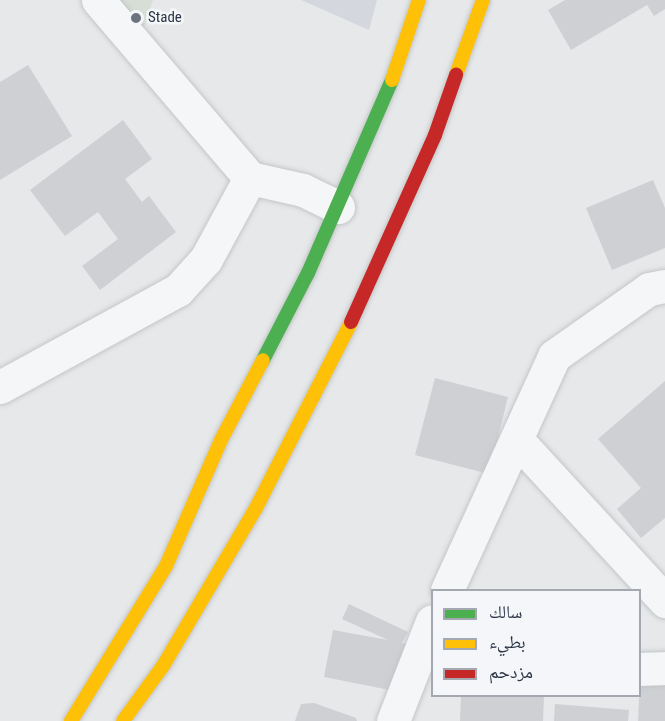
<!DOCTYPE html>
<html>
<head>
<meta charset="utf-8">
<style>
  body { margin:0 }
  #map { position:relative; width:665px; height:721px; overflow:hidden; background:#e6e8ea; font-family:"Roboto Condensed","Noto Naskh Arabic",sans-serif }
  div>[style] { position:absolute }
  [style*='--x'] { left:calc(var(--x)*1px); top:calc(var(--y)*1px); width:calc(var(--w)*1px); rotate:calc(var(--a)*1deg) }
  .built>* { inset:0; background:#d4d7dd }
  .green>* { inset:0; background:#d6ded6 }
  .building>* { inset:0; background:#ced0d3 }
  .roads { filter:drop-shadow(0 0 2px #c4c6c8) drop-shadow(0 0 2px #c4c6c8) }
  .street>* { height:33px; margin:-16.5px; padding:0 16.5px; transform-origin:16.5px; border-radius:16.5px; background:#f5f6f7 }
  .fast>* { height:14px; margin:-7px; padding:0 7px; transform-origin:7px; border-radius:7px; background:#4caf50 }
  .slow>* { height:14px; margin:-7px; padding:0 7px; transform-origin:7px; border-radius:7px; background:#ffc107 }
  .jam>* { height:14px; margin:-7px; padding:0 7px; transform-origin:7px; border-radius:7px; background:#c62828 }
  .dots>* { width:16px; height:16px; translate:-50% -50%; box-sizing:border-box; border:3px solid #f4f6f9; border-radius:50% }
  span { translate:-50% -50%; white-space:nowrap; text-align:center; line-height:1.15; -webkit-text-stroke:5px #f4f6f9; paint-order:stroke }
  .poi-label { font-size:15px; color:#2b3445 }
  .left { translate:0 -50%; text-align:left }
  .legend { position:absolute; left:431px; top:589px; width:210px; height:108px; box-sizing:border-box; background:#f4f6f9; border:2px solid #a4a8b1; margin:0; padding:8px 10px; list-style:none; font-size:18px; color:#2b3445 }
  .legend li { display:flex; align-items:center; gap:12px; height:30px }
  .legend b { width:30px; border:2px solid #a4a8b1 }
</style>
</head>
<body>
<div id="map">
  <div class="built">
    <div style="clip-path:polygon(301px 0,377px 0,369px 30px)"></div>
  </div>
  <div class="green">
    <div style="clip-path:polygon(109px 0,153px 0,141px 36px)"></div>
  </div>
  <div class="building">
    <div style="clip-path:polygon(565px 0,665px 0,665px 9px,654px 16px,647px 5px,571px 50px,548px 10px)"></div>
    <div style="clip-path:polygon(28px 65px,72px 136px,0 180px,0 82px)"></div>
    <div style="clip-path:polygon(123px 120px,152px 159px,125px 179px,142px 202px,149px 196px,176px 232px,100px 290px,82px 266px,118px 239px,98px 212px,65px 236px,30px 190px)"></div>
    <div style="clip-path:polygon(653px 180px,665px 208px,665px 248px,612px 270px,586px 208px)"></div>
    <div style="clip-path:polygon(435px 378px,508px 397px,489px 474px,415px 455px)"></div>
    <div style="clip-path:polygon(665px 381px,665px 518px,641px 538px,617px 509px,641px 488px,598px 439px)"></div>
    <div style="clip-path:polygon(349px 604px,408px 632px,402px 643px,409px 644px,400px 692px,324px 677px,333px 630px,388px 640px,342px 619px)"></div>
    <div style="clip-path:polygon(640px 681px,665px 682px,665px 721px,638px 721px)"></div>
    <div style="clip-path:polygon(461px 696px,544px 696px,543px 721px,460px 721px)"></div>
    <div style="clip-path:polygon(314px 703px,356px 718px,357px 721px,295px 721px,301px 704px)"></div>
    <div style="clip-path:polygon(555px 704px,629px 710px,628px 721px,554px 721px)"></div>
  </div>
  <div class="roads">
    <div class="street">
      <div style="--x:98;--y:0;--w:234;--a:49.5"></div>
      <div style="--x:250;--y:178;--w:54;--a:12.8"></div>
      <div style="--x:303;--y:190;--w:39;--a:26"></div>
      <div style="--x:0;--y:387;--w:203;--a:-28.6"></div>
      <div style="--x:178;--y:290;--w:42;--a:-47.9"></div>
      <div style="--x:206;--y:259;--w:92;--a:-61.5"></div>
      <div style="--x:517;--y:440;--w:219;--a:47.4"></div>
      <div style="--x:447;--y:590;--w:257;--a:-65.4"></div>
      <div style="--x:554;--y:356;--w:116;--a:-35.2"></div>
      <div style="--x:649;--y:289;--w:16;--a:-11"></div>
      <div style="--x:640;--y:669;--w:25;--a:-2"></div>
      <div style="--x:393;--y:721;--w:107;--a:-68.7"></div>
    </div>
    <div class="fast">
      <div style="--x:263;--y:360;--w:98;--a:-62.7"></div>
      <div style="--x:308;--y:273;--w:210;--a:-66.5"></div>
    </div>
    <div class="slow">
      <div style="--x:456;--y:75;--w:80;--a:-70.2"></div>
      <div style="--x:392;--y:80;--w:84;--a:-71.4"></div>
      <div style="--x:71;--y:721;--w:182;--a:-58.5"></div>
      <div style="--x:166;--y:566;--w:137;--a:-66.4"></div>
      <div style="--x:221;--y:440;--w:90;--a:-62.3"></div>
      <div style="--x:123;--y:721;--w:68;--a:-54"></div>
      <div style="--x:163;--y:666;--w:183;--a:-59.5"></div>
      <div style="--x:256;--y:508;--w:209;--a:-62.9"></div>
    </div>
    <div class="jam">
      <div style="--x:351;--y:322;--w:205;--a:-65.8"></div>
      <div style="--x:435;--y:135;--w:64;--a:-70.7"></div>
    </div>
  </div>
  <div class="dots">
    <div style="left:136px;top:18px;background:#6c737f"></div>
  </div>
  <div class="poi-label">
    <span class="left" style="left:148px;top:18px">Stade</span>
  </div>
  <ul class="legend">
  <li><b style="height:8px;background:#4caf50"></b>سالك</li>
  <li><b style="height:8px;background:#ffc107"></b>بطيء</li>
  <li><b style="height:8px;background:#c62828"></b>مزدحم</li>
  </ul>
</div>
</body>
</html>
